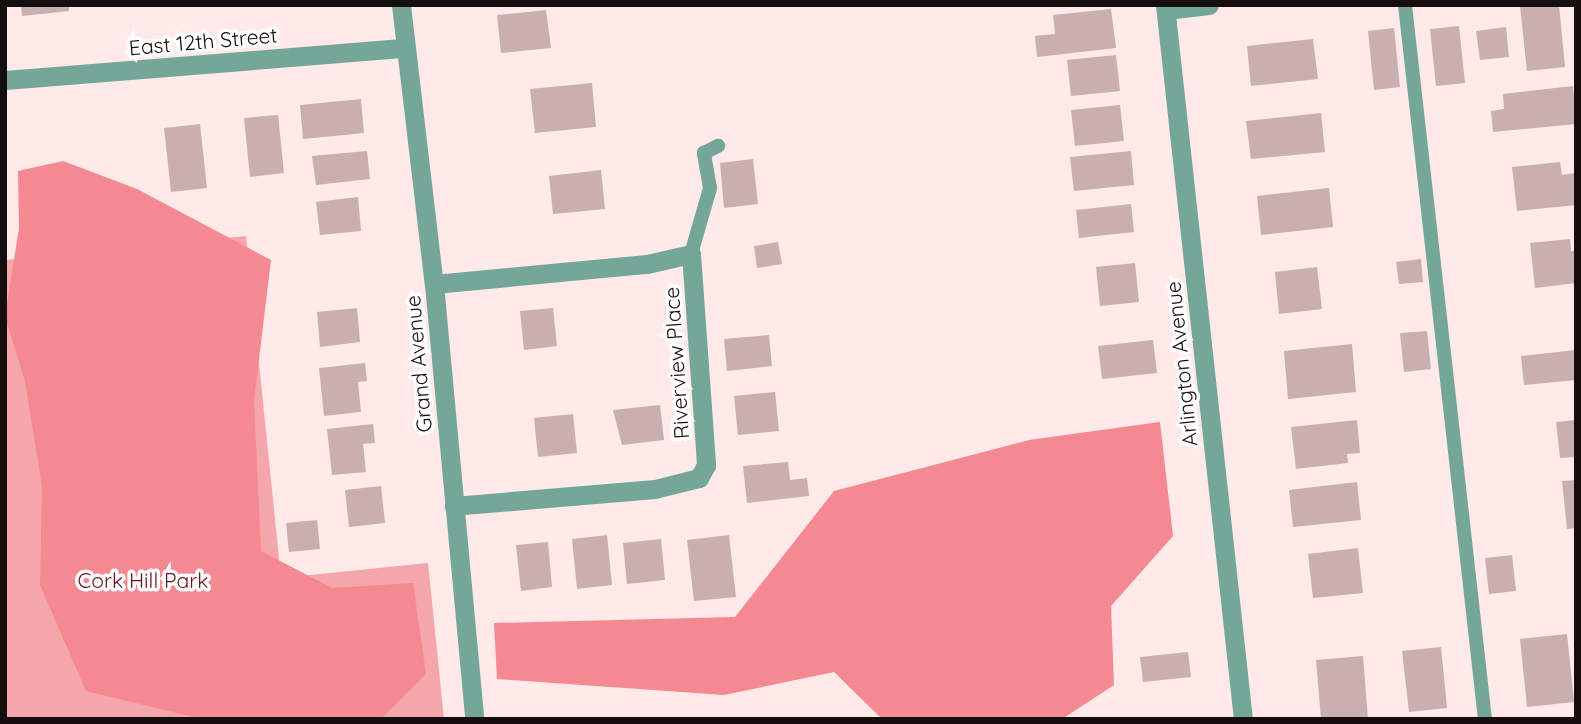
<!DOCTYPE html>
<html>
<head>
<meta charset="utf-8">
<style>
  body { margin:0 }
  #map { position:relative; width:1581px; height:724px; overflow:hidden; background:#ffe9e9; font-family:Quicksand,sans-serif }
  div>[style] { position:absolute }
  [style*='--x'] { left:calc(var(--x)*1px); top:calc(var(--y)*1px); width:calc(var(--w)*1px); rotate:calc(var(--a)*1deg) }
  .green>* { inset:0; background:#f4a6aa }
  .forest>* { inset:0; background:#f48991 }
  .building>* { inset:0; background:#c9afaf }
  .service>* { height:14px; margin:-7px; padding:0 7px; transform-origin:7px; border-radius:7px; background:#75a799 }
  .minor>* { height:19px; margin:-9.5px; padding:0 9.5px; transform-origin:9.5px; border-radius:9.5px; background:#75a799 }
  span { translate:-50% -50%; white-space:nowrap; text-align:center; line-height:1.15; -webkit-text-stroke:7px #fff; paint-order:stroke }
  .street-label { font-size:21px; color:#160d0e }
  .park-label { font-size:21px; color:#6d0e22 }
  .frame { position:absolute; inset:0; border:7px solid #160d0e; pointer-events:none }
</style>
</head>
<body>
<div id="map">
  <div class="green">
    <div style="clip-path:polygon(246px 236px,281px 578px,428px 563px,444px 719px,5px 719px,5px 260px)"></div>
  </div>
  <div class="forest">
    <div style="clip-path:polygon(63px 161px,137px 189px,271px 260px,254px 400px,261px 551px,332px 588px,413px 583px,426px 674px,381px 719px,202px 719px,86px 691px,40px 585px,42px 487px,25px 381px,5px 317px,19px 228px,18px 171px)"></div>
    <div style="clip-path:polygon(1160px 422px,1173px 536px,1111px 606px,1114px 685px,1062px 719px,882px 719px,834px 672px,724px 695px,497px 679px,494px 623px,735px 617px,834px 491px,1029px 440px)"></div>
  </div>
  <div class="building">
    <div style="clip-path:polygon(21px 5px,69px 5px,69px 11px,22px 16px)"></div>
    <div style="clip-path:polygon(1559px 5px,1565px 67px,1527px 71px,1520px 6px)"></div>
    <div style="clip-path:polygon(1111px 9px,1116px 48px,1037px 57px,1035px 36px,1055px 34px,1053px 15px)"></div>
    <div style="clip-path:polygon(546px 10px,551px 48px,501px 53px,497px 15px)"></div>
    <div style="clip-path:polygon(1459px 26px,1465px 83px,1436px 86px,1430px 29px)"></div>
    <div style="clip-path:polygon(1506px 27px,1509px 57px,1480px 60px,1476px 31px)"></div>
    <div style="clip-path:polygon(1394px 28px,1400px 87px,1374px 90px,1368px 31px)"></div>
    <div style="clip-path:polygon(1313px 39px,1318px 79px,1251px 86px,1247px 46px)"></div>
    <div style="clip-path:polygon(1116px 55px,1120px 91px,1071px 96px,1067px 60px)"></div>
    <div style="clip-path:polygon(592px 83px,596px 127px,535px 133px,530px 89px)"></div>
    <div style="clip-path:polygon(1573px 86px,1576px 124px,1493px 132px,1491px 111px,1504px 109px,1503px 94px)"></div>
    <div style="clip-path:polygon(361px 99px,364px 133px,303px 139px,300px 105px)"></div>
    <div style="clip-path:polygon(1120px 105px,1124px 141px,1075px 146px,1071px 110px)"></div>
    <div style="clip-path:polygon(1321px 113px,1325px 152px,1251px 159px,1246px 121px)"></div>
    <div style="clip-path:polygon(278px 115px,284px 173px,250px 177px,244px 118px)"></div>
    <div style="clip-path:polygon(200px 124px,207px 188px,171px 192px,164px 128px)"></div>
    <div style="clip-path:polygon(367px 151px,370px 179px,316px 185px,312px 156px)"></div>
    <div style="clip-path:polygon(1131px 151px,1134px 185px,1074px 191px,1070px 157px)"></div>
    <div style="clip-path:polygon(753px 159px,758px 204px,724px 208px,720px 163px)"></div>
    <div style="clip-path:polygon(1560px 162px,1562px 175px,1576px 173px,1576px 205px,1517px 211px,1512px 167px)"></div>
    <div style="clip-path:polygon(601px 170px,605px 209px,553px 214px,549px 176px)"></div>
    <div style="clip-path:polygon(1329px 188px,1333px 227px,1261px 235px,1257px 196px)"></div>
    <div style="clip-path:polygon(358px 197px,361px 231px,320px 235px,316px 202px)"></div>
    <div style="clip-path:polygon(1131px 204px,1134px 232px,1079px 238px,1076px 210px)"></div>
    <div style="clip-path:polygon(1570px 239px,1571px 251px,1576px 251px,1576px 283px,1535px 288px,1530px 243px)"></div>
    <div style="clip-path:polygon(778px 242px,782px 264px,757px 268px,754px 246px)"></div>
    <div style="clip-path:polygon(1421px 259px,1423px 282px,1399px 284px,1396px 262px)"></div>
    <div style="clip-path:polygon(1135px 263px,1139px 302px,1100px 306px,1096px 267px)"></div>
    <div style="clip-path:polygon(1317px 267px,1322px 309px,1279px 314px,1275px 272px)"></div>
    <div style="clip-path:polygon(357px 308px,360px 342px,320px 347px,317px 312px)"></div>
    <div style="clip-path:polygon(553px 308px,557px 346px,524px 350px,520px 311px)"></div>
    <div style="clip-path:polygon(1427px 331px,1431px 369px,1404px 372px,1400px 333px)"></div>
    <div style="clip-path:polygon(769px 335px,772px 366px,727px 371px,724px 339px)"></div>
    <div style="clip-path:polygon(1153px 340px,1157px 373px,1102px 379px,1098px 346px)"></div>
    <div style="clip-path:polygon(1352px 344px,1356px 392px,1288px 399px,1284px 351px)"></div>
    <div style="clip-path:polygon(1576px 350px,1576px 380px,1524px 385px,1521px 356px)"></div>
    <div style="clip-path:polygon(365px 363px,367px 381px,358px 382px,361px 412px,324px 416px,319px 368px)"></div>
    <div style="clip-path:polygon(775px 392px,779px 431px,738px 435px,734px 396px)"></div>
    <div style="clip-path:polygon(660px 405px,664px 440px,622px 445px,613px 410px)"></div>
    <div style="clip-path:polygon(573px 414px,577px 453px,538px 457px,534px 418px)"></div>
    <div style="clip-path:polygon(1357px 420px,1360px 453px,1347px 454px,1348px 463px,1296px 469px,1291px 427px)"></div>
    <div style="clip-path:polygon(1576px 420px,1576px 457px,1560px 458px,1556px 422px)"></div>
    <div style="clip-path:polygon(373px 424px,375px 443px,363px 444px,366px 472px,332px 475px,327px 429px)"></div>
    <div style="clip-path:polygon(788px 462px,790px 480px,807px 478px,809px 496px,747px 503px,743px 466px)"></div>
    <div style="clip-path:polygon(1576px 480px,1576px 528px,1567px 529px,1562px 481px)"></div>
    <div style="clip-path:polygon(1357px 482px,1361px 520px,1293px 527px,1289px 490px)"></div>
    <div style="clip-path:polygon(381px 486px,385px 523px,349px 527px,345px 490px)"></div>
    <div style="clip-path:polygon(317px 520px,320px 549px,289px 552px,286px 523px)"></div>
    <div style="clip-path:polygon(607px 535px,612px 585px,577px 589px,572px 539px)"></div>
    <div style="clip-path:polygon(729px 535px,736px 597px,694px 601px,687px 540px)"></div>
    <div style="clip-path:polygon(661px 539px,665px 580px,627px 584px,623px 543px)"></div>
    <div style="clip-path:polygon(548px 542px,552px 587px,521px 591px,516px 545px)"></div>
    <div style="clip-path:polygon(1358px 548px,1363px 593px,1313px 598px,1308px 554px)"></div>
    <div style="clip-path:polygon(1512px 555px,1516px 591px,1489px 594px,1485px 558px)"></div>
    <div style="clip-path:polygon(1567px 634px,1574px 702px,1527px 707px,1520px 639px)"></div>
    <div style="clip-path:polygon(1441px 647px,1447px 708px,1409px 712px,1402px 651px)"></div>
    <div style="clip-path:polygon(1188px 652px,1191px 677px,1143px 682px,1140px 657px)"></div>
    <div style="clip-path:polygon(1363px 656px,1368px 719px,1321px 719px,1316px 660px)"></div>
  </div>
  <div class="service">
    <div style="--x:1405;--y:5;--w:718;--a:83.61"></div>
    <div style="--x:691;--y:254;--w:69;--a:-73.9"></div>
    <div style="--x:710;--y:188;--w:36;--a:-100"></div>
    <div style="--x:704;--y:153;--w:16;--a:-27"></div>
  </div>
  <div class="minor">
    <div style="--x:401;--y:5;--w:281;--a:83.3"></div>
    <div style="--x:434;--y:284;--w:437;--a:84.7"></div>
    <div style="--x:1165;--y:5;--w:718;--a:83.77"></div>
    <div style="--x:1166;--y:10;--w:43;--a:-6.6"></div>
    <div style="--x:5;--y:80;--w:401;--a:-4.6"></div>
    <div style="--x:434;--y:284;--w:214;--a:-5.4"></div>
    <div style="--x:647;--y:264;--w:45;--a:-12.8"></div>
    <div style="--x:691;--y:254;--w:212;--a:85.9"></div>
    <div style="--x:706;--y:465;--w:15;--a:118"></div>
    <div style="--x:699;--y:478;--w:45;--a:166"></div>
    <div style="--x:655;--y:489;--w:202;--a:175.2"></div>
  </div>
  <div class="street-label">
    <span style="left:203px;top:41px;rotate:-5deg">East 12th Street</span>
    <span style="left:676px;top:363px;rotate:-94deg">Riverview Place</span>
    <span style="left:418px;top:364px;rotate:-95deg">Grand Avenue</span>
    <span style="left:1181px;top:364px;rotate:-96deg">Arlington Avenue</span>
  </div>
  <div class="park-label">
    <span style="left:143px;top:580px">Cork Hill Park</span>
  </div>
  <div class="frame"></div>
</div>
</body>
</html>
